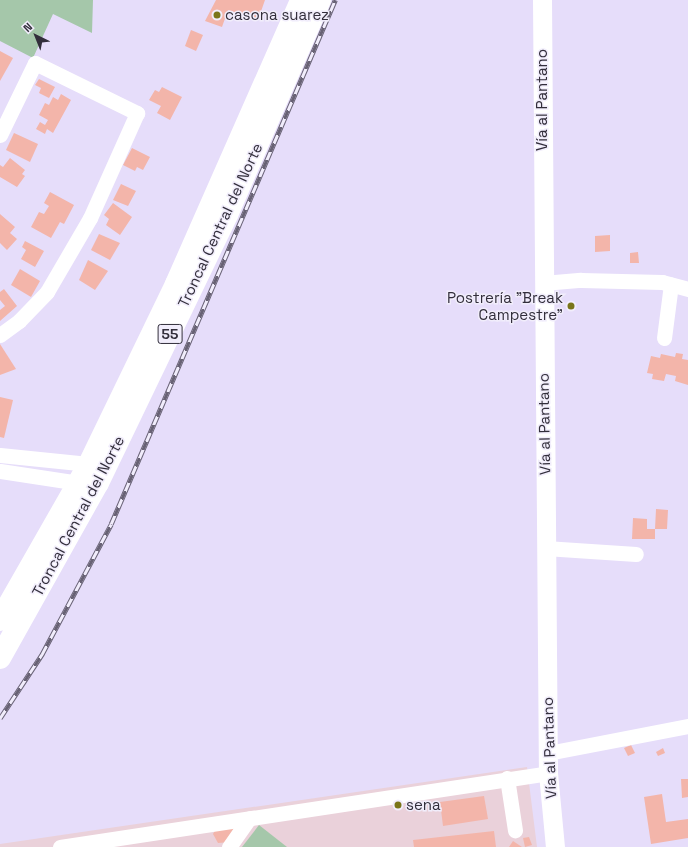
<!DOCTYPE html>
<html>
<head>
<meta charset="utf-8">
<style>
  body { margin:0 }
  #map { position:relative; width:688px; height:847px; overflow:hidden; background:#e6ddfa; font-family:"Space Grotesk",sans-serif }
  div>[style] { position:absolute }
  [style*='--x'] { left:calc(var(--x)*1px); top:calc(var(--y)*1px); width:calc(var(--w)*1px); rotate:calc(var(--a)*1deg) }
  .education>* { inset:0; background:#ead1da }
  .green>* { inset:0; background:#a5c7aa }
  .building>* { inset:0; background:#f3b5aa }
  .minor>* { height:15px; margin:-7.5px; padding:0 7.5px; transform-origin:7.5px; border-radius:7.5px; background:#fff }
  .major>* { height:19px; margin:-9.5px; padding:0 9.5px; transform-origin:9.5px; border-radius:9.5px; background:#fff }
  .highway>* { height:22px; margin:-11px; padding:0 11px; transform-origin:11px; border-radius:11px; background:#fff }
  .rail>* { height:4.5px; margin-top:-2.25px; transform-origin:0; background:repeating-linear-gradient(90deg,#f1edfb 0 9px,#686274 0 18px); box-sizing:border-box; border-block:1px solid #686274 }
  .dots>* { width:11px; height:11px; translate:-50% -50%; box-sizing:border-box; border:2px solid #f1edfb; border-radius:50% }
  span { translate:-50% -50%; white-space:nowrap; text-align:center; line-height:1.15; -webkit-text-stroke:3px #f1edfb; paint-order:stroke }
  .shield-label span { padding:1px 3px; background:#f1edfb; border:1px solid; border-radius:3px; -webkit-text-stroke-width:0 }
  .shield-label { font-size:14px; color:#322e3b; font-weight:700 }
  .poi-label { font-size:15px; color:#322e3b }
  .left { translate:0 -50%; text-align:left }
  .right { translate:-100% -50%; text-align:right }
  .street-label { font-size:15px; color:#322e3b }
  .north { position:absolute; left:16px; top:16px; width:40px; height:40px; -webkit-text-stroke:3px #f1edfb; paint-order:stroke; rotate:317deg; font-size:11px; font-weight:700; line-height:16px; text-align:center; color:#322e3b }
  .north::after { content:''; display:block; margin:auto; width:14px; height:18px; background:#322e3b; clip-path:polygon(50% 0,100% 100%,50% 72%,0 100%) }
</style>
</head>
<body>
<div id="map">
  <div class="education">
    <div style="clip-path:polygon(527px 767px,537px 847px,0 847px,0 844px)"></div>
  </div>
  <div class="green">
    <div style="clip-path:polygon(0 0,93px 0,92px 33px,53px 14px,33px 58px,0 41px)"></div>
    <div style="clip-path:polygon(259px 825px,287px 847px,242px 847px)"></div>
  </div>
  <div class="building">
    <div style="clip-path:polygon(216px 0,265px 0,258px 20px,228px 10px,222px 27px,205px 21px)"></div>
    <div style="clip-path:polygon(191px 30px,203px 35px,196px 51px,185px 46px)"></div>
    <div style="clip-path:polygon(0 51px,13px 58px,0 81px)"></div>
    <div style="clip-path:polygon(39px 79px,55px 87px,49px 98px,39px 93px,41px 88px,35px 85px)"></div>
    <div style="clip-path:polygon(162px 87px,182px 97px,170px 120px,157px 113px,161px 106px,149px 100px,155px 90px,159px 92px)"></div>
    <div style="clip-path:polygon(61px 94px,71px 100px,53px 133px,47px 129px,45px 134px,36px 129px,40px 122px,45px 125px,48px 120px,39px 115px,45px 103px,49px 105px,53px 97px,58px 100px)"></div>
    <div style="clip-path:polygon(14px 133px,38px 144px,30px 162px,6px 150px)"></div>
    <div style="clip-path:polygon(132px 148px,150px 157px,143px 170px,137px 167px,135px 171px,123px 165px)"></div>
    <div style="clip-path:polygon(10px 158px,25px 170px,22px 174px,25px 176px,17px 187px,0 177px,0 165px,3px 167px)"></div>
    <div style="clip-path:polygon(121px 184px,136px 191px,128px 206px,113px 200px)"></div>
    <div style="clip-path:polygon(50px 192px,74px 205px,64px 224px,60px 222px,51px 238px,31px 227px,39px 212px,44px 214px,49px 206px,44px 203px)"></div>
    <div style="clip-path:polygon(113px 203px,132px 217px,120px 235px,106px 225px,109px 219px,104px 215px)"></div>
    <div style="clip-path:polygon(0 214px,15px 227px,10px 233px,17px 239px,7px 250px,0 243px)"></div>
    <div style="clip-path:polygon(99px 234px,120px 243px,110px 260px,91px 250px)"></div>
    <div style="clip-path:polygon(610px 235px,610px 251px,595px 252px,595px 236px)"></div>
    <div style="clip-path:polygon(25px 241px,44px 251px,35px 267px,21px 259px,26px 250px,22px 247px)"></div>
    <div style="clip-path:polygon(638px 252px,639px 263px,630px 263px,630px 253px)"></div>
    <div style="clip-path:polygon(88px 260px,108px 271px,95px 290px,79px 280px)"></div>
    <div style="clip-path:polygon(20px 269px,40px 281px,31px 297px,11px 285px)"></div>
    <div style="clip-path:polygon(4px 289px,17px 306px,0 321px,0 310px,5px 306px,0 300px,0 292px)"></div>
    <div style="clip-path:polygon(0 344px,16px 369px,0 375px)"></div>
    <div style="clip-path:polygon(676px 353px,683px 354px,682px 359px,688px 360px,688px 385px,675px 381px,676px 376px,666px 374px,664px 381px,652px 379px,653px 374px,647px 373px,651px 356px,660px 358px,661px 354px,675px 357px)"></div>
    <div style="clip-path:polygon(0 397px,13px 400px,4px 438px,0 437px)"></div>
    <div style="clip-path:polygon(656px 509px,668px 510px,667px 529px,655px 529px,655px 539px,632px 539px,633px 518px,647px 519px,647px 529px,655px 529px)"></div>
    <div style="clip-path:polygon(631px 745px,635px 753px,628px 756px,624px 748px)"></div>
    <div style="clip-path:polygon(663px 748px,665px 753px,658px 756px,656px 752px)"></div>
    <div style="clip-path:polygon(681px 779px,688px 779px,688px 797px,682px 798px)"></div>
    <div style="clip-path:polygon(662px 794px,666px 822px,688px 819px,688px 838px,651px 844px,644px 797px)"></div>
    <div style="clip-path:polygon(484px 796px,488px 819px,443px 826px,440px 802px)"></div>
    <div style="clip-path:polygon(230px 826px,236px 830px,230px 842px,218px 843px,213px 834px,217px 827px)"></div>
    <div style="clip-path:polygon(494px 831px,496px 847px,414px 847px,413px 840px)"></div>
    <div style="clip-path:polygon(529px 837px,532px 845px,525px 847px,523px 838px)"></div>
    <div style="clip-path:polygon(513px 841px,522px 847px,509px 847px)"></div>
  </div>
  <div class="minor">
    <div style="--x:0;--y:135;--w:80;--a:-64.1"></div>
    <div style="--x:35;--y:63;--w:114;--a:26.1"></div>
    <div style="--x:137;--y:113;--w:115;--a:114.1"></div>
    <div style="--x:90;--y:218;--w:86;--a:120.2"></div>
    <div style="--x:47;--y:292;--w:40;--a:134"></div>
    <div style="--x:19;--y:321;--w:24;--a:144"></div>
    <div style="--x:543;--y:283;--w:38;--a:-5"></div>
    <div style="--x:581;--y:280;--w:81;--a:1.4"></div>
    <div style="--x:662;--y:282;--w:27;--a:15"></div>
    <div style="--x:664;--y:338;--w:54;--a:-82.6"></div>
    <div style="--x:0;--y:455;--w:89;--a:5.8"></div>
    <div style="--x:0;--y:471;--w:80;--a:8.6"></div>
    <div style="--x:545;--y:548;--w:91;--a:3.8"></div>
    <div style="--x:548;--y:753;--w:143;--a:-10.9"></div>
    <div style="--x:507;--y:778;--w:53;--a:81.3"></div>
    <div style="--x:60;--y:847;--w:494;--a:-8.6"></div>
    <div style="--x:229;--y:847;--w:35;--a:-55"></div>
  </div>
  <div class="major">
    <div style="--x:542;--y:0;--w:773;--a:89.56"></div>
    <div style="--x:548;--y:773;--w:74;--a:84.6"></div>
  </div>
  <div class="highway">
    <div style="--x:0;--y:620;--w:180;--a:-60.3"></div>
    <div style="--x:89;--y:464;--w:200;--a:-64.2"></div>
    <div style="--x:176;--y:284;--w:310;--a:-66.2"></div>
    <div style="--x:0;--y:658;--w:201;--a:-60.8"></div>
    <div style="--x:98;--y:483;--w:297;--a:-64.3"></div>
    <div style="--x:227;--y:215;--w:234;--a:-66.6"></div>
  </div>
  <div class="rail">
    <div style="--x:0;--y:718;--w:77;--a:-56.7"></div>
    <div style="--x:42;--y:654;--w:147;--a:-62"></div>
    <div style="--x:111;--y:524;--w:570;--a:-66.85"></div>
  </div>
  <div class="dots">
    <div style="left:217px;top:15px;background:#7a7519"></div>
    <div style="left:571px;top:306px;background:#7a7519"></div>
    <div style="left:398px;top:805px;background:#7a7519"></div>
  </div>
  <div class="shield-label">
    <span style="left:170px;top:334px">55</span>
  </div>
  <div class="poi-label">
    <span class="left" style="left:225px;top:15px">casona suarez</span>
    <span class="right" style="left:563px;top:306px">Postrería "Break<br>Campestre"</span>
    <span class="left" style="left:406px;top:805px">sena</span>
  </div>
  <div class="street-label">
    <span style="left:542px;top:100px;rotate:-90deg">Vía al Pantano</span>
    <span style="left:220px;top:225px;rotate:-65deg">Troncal Central del Norte</span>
    <span style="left:544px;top:424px;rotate:-91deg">Vía al Pantano</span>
    <span style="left:78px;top:516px;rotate:-62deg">Troncal Central del Norte</span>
    <span style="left:549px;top:748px;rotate:-92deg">Vía al Pantano</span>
  </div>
  <div class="north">N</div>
</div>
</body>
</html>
